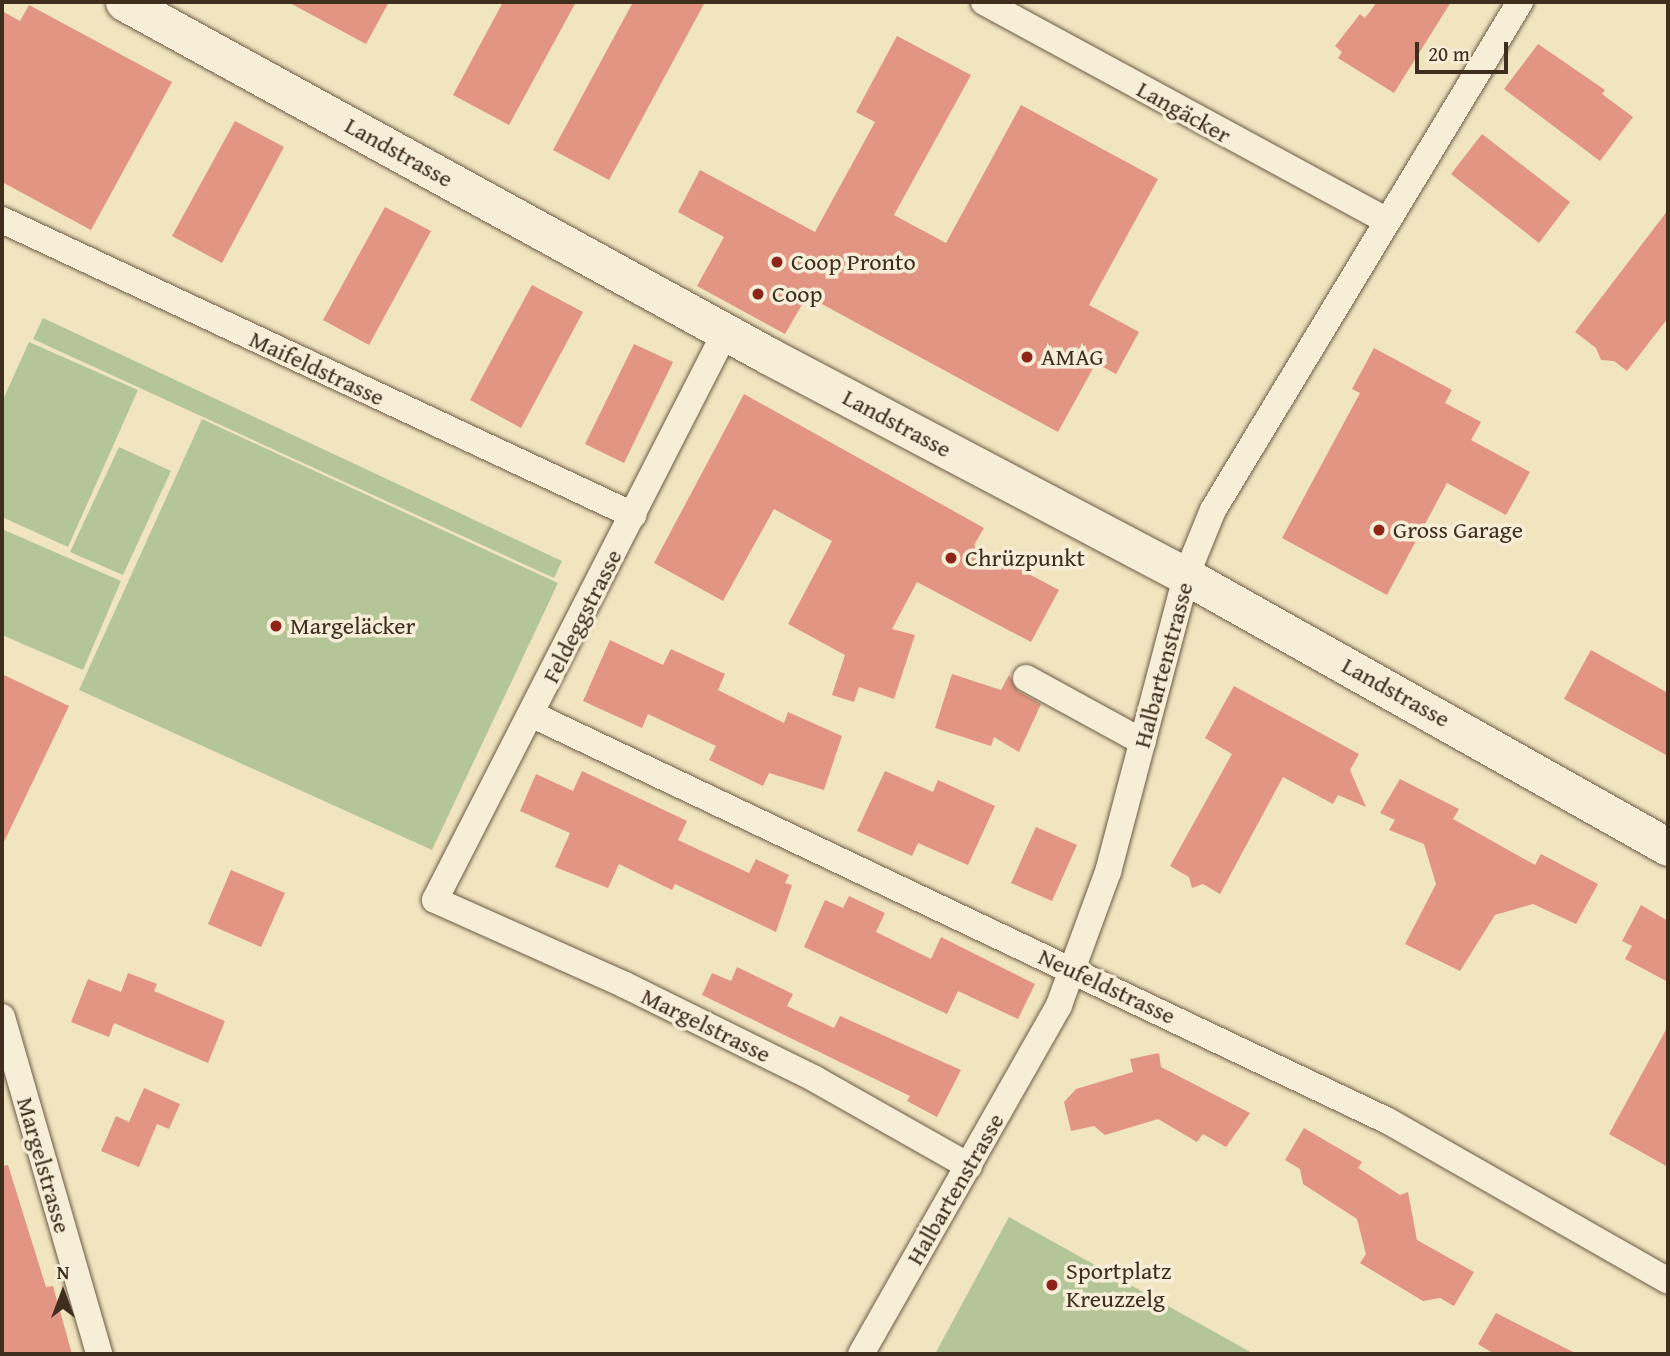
<!DOCTYPE html>
<html>
<head>
<meta charset="utf-8">
<style>
  body { margin:0 }
  #map { position:relative; width:1670px; height:1356px; overflow:hidden; background:#f1e5c0; font-family:"Gentium Book Plus",serif }
  div>[style] { position:absolute }
  [style*='--x'] { left:calc(var(--x)*1px); top:calc(var(--y)*1px); width:calc(var(--w)*1px); rotate:calc(var(--a)*1deg) }
  .green>* { inset:0; background:#b4c697 }
  .building>* { inset:0; background:#e19582 }
  .roads { filter:drop-shadow(0 0 2px #6c5c46) drop-shadow(0 0 2px #6c5c46) }
  .minor>* { height:26px; margin:-13px; padding:0 13px; transform-origin:13px; border-radius:13px; background:#f6eed6 }
  .secondary>* { height:37px; margin:-18.5px; padding:0 18.5px; transform-origin:18.5px; border-radius:18.5px; background:#f6eed6 }
  .dots>* { width:19px; height:19px; translate:-50% -50%; box-sizing:border-box; border:4px solid #f6eed6; border-radius:50% }
  span { translate:-50% -50%; white-space:nowrap; text-align:center; line-height:1.15; -webkit-text-stroke:7px #f6eed6; paint-order:stroke }
  .street-label { font-size:24px; color:#3f2e1d }
  .poi-label { font-size:24px; color:#3f2e1d }
  .left { translate:0 -50%; text-align:left }
  .frame { position:absolute; inset:0; border:4px solid #3f2e1d; pointer-events:none }
  .north { position:absolute; left:28px; top:1258px; width:70px; height:70px; -webkit-text-stroke:5px #f6eed6; paint-order:stroke; rotate:0deg; font-size:19px; font-weight:700; line-height:28px; text-align:center; color:#3f2e1d }
  .north::after { content:''; display:block; margin:auto; width:24px; height:32px; background:#3f2e1d; clip-path:polygon(50% 0,100% 100%,50% 72%,0 100%) }
  .scale { position:absolute; left:1415px; top:42px; width:93px; height:32px; box-sizing:border-box; border:4px solid #3f2e1d; border-top:0; padding-left:9px; font-size:21px; line-height:24px; white-space:nowrap; color:#3f2e1d; -webkit-text-stroke:5px #f6eed6; paint-order:stroke }
</style>
</head>
<body>
<div id="map">
  <div class="green">
    <div style="clip-path:polygon(43px 318px,562px 561px,554px 578px,33px 339px)"></div>
    <div style="clip-path:polygon(29px 342px,138px 390px,68px 547px,2px 517px,2px 402px)"></div>
    <div style="clip-path:polygon(202px 419px,558px 583px,432px 850px,79px 690px)"></div>
    <div style="clip-path:polygon(119px 447px,171px 471px,123px 575px,70px 552px)"></div>
    <div style="clip-path:polygon(2px 529px,121px 581px,83px 670px,2px 635px)"></div>
    <div style="clip-path:polygon(1009px 1217px,1254px 1354px,935px 1354px)"></div>
  </div>
  <div class="building">
    <div style="clip-path:polygon(288px 2px,389px 2px,366px 44px)"></div>
    <div style="clip-path:polygon(503px 2px,576px 2px,509px 125px,453px 95px)"></div>
    <div style="clip-path:polygon(633px 2px,705px 2px,609px 180px,553px 150px)"></div>
    <div style="clip-path:polygon(1377px 2px,1451px 2px,1394px 93px,1338px 58px,1342px 52px,1335px 46px,1360px 14px,1365px 18px)"></div>
    <div style="clip-path:polygon(29px 5px,172px 82px,91px 230px,2px 182px,2px 11px,20px 21px)"></div>
    <div style="clip-path:polygon(897px 36px,971px 75px,894px 215px,946px 243px,1021px 105px,1158px 179px,1089px 305px,1139px 332px,1116px 374px,1096px 363px,1058px 432px,807px 296px,785px 334px,697px 286px,724px 237px,678px 212px,700px 170px,815px 232px,875px 122px,856px 112px)"></div>
    <div style="clip-path:polygon(1538px 44px,1605px 90px,1602px 94px,1633px 117px,1600px 161px,1504px 89px)"></div>
    <div style="clip-path:polygon(235px 121px,284px 147px,222px 263px,172px 236px)"></div>
    <div style="clip-path:polygon(1482px 134px,1570px 202px,1539px 243px,1451px 174px)"></div>
    <div style="clip-path:polygon(385px 207px,431px 231px,369px 345px,323px 320px)"></div>
    <div style="clip-path:polygon(1668px 210px,1668px 318px,1627px 371px,1614px 361px,1601px 360px,1596px 348px,1575px 332px)"></div>
    <div style="clip-path:polygon(532px 285px,583px 312px,521px 428px,470px 400px)"></div>
    <div style="clip-path:polygon(634px 344px,673px 362px,624px 463px,585px 444px)"></div>
    <div style="clip-path:polygon(1374px 348px,1452px 390px,1445px 403px,1481px 422px,1471px 440px,1530px 472px,1506px 515px,1447px 483px,1387px 595px,1282px 538px,1360px 393px,1352px 389px)"></div>
    <div style="clip-path:polygon(744px 394px,984px 528px,974px 545px,1059px 590px,1031px 642px,917px 582px,892px 629px,915px 635px,894px 699px,859px 687px,854px 702px,832px 695px,845px 655px,788px 624px,832px 541px,774px 509px,723px 601px,654px 563px)"></div>
    <div style="clip-path:polygon(610px 640px,663px 665px,671px 649px,725px 674px,718px 690px,784px 723px,788px 712px,842px 736px,824px 790px,769px 773px,763px 786px,709px 760px,716px 746px,648px 714px,642px 728px,583px 701px)"></div>
    <div style="clip-path:polygon(1591px 650px,1668px 693px,1668px 756px,1564px 699px)"></div>
    <div style="clip-path:polygon(2px 674px,69px 706px,2px 846px)"></div>
    <div style="clip-path:polygon(952px 674px,1001px 690px,1009px 675px,1018px 691px,1041px 704px,1019px 752px,994px 737px,991px 746px,935px 728px)"></div>
    <div style="clip-path:polygon(1234px 686px,1359px 754px,1350px 770px,1366px 807px,1338px 795px,1333px 804px,1283px 777px,1220px 894px,1203px 884px,1192px 888px,1189px 877px,1170px 866px,1232px 754px,1205px 738px)"></div>
    <div style="clip-path:polygon(582px 771px,687px 821px,678px 840px,749px 873px,756px 859px,789px 875px,785px 883px,792px 885px,776px 932px,675px 884px,672px 890px,619px 864px,608px 888px,555px 867px,570px 833px,520px 811px,536px 774px,573px 791px)"></div>
    <div style="clip-path:polygon(885px 771px,933px 792px,938px 780px,995px 806px,968px 865px,918px 843px,912px 856px,857px 831px)"></div>
    <div style="clip-path:polygon(1400px 779px,1459px 809px,1453px 819px,1535px 865px,1541px 854px,1598px 884px,1576px 924px,1533px 904px,1495px 915px,1460px 971px,1405px 944px,1436px 884px,1424px 844px,1389px 830px,1395px 820px,1380px 813px)"></div>
    <div style="clip-path:polygon(1036px 827px,1077px 845px,1052px 901px,1011px 883px)"></div>
    <div style="clip-path:polygon(231px 870px,285px 893px,261px 947px,208px 924px)"></div>
    <div style="clip-path:polygon(849px 896px,885px 913px,876px 932px,931px 959px,941px 937px,1035px 984px,1018px 1019px,958px 991px,947px 1014px,804px 947px,825px 900px,843px 908px)"></div>
    <div style="clip-path:polygon(1641px 905px,1668px 921px,1668px 982px,1625px 959px,1632px 946px,1622px 941px)"></div>
    <div style="clip-path:polygon(737px 967px,793px 994px,787px 1006px,834px 1028px,840px 1016px,961px 1070px,937px 1117px,907px 1101px,910px 1096px,702px 995px,712px 973px,731px 981px)"></div>
    <div style="clip-path:polygon(128px 973px,157px 984px,154px 991px,225px 1021px,208px 1063px,114px 1023px,109px 1037px,71px 1022px,88px 979px,121px 992px)"></div>
    <div style="clip-path:polygon(1668px 1026px,1668px 1167px,1609px 1134px)"></div>
    <div style="clip-path:polygon(1159px 1053px,1161px 1067px,1250px 1113px,1226px 1147px,1203px 1134px,1197px 1142px,1158px 1119px,1105px 1135px,1094px 1126px,1071px 1131px,1064px 1102px,1076px 1089px,1133px 1072px,1130px 1059px)"></div>
    <div style="clip-path:polygon(144px 1088px,180px 1104px,169px 1129px,157px 1124px,139px 1167px,101px 1151px,116px 1116px,129px 1122px)"></div>
    <div style="clip-path:polygon(1304px 1128px,1362px 1162px,1358px 1168px,1400px 1195px,1408px 1192px,1417px 1240px,1474px 1272px,1454px 1306px,1440px 1298px,1423px 1301px,1360px 1263px,1366px 1254px,1357px 1219px,1303px 1184px,1300px 1169px,1285px 1160px)"></div>
    <div style="clip-path:polygon(8px 1165px,46px 1287px,53px 1286px,72px 1354px,2px 1354px,2px 1166px)"></div>
    <div style="clip-path:polygon(1496px 1313px,1577px 1354px,1494px 1354px,1478px 1344px)"></div>
  </div>
  <div class="roads">
    <div class="minor">
      <div style="--x:984;--y:2;--w:457;--a:28.5"></div>
      <div style="--x:2;--y:220;--w:697;--a:25.06"></div>
      <div style="--x:726;--y:331;--w:639;--a:117.09"></div>
      <div style="--x:435;--y:900;--w:208;--a:24.1"></div>
      <div style="--x:625;--y:985;--w:212;--a:26.3"></div>
      <div style="--x:815;--y:1079;--w:177;--a:29.5"></div>
      <div style="--x:1026;--y:678;--w:133;--a:28.7"></div>
      <div style="--x:533;--y:715;--w:946;--a:25.4"></div>
      <div style="--x:1388;--y:1121;--w:322;--a:29.7"></div>
      <div style="--x:2;--y:1017;--w:351;--a:73.9"></div>
      <div style="--x:861;--y:1354;--w:401;--a:-60.4"></div>
      <div style="--x:1059;--y:1005;--w:142;--a:-69.8"></div>
      <div style="--x:1108;--y:872;--w:306;--a:-75.2"></div>
      <div style="--x:1186;--y:576;--w:71;--a:-67.8"></div>
      <div style="--x:1213;--y:510;--w:594;--a:-58.85"></div>
    </div>
    <div class="secondary">
      <div style="--x:124;--y:2;--w:736;--a:28.76"></div>
      <div style="--x:769;--y:356;--w:471;--a:27.8"></div>
      <div style="--x:1186;--y:576;--w:553;--a:29.35"></div>
    </div>
  </div>
  <div class="dots">
    <div style="left:777px;top:262px;background:#8f2418"></div>
    <div style="left:758px;top:294px;background:#8f2418"></div>
    <div style="left:1027px;top:357px;background:#8f2418"></div>
    <div style="left:1379px;top:530px;background:#8f2418"></div>
    <div style="left:951px;top:558px;background:#8f2418"></div>
    <div style="left:276px;top:626px;background:#8f2418"></div>
    <div style="left:1052px;top:1285px;background:#8f2418"></div>
  </div>
  <div class="street-label">
    <span style="left:1184px;top:112px;rotate:29deg">Langäcker</span>
    <span style="left:399px;top:152px;rotate:29deg">Landstrasse</span>
    <span style="left:317px;top:368px;rotate:25deg">Maifeldstrasse</span>
    <span style="left:897px;top:423px;rotate:28deg">Landstrasse</span>
    <span style="left:582px;top:616px;rotate:-63deg">Feldeggstrasse</span>
    <span style="left:1163px;top:665px;rotate:-75deg">Halbartenstrasse</span>
    <span style="left:1396px;top:692px;rotate:29deg">Landstrasse</span>
    <span style="left:1107px;top:986px;rotate:25deg">Neufeldstrasse</span>
    <span style="left:706px;top:1025px;rotate:26deg">Margelstrasse</span>
    <span style="left:44px;top:1165px;rotate:74deg">Margelstrasse</span>
    <span style="left:955px;top:1189px;rotate:-60deg">Halbartenstrasse</span>
  </div>
  <div class="poi-label">
    <span class="left" style="left:791px;top:262px">Coop Pronto</span>
    <span class="left" style="left:772px;top:294px">Coop</span>
    <span class="left" style="left:1041px;top:357px">AMAG</span>
    <span class="left" style="left:1393px;top:530px">Gross Garage</span>
    <span class="left" style="left:965px;top:558px">Chrüzpunkt</span>
    <span class="left" style="left:290px;top:626px">Margeläcker</span>
    <span class="left" style="left:1066px;top:1285px">Sportplatz<br>Kreuzzelg</span>
  </div>
  <div class="frame"></div>
  <div class="north">N</div>
  <div class="scale">20 m</div>
</div>
</body>
</html>
